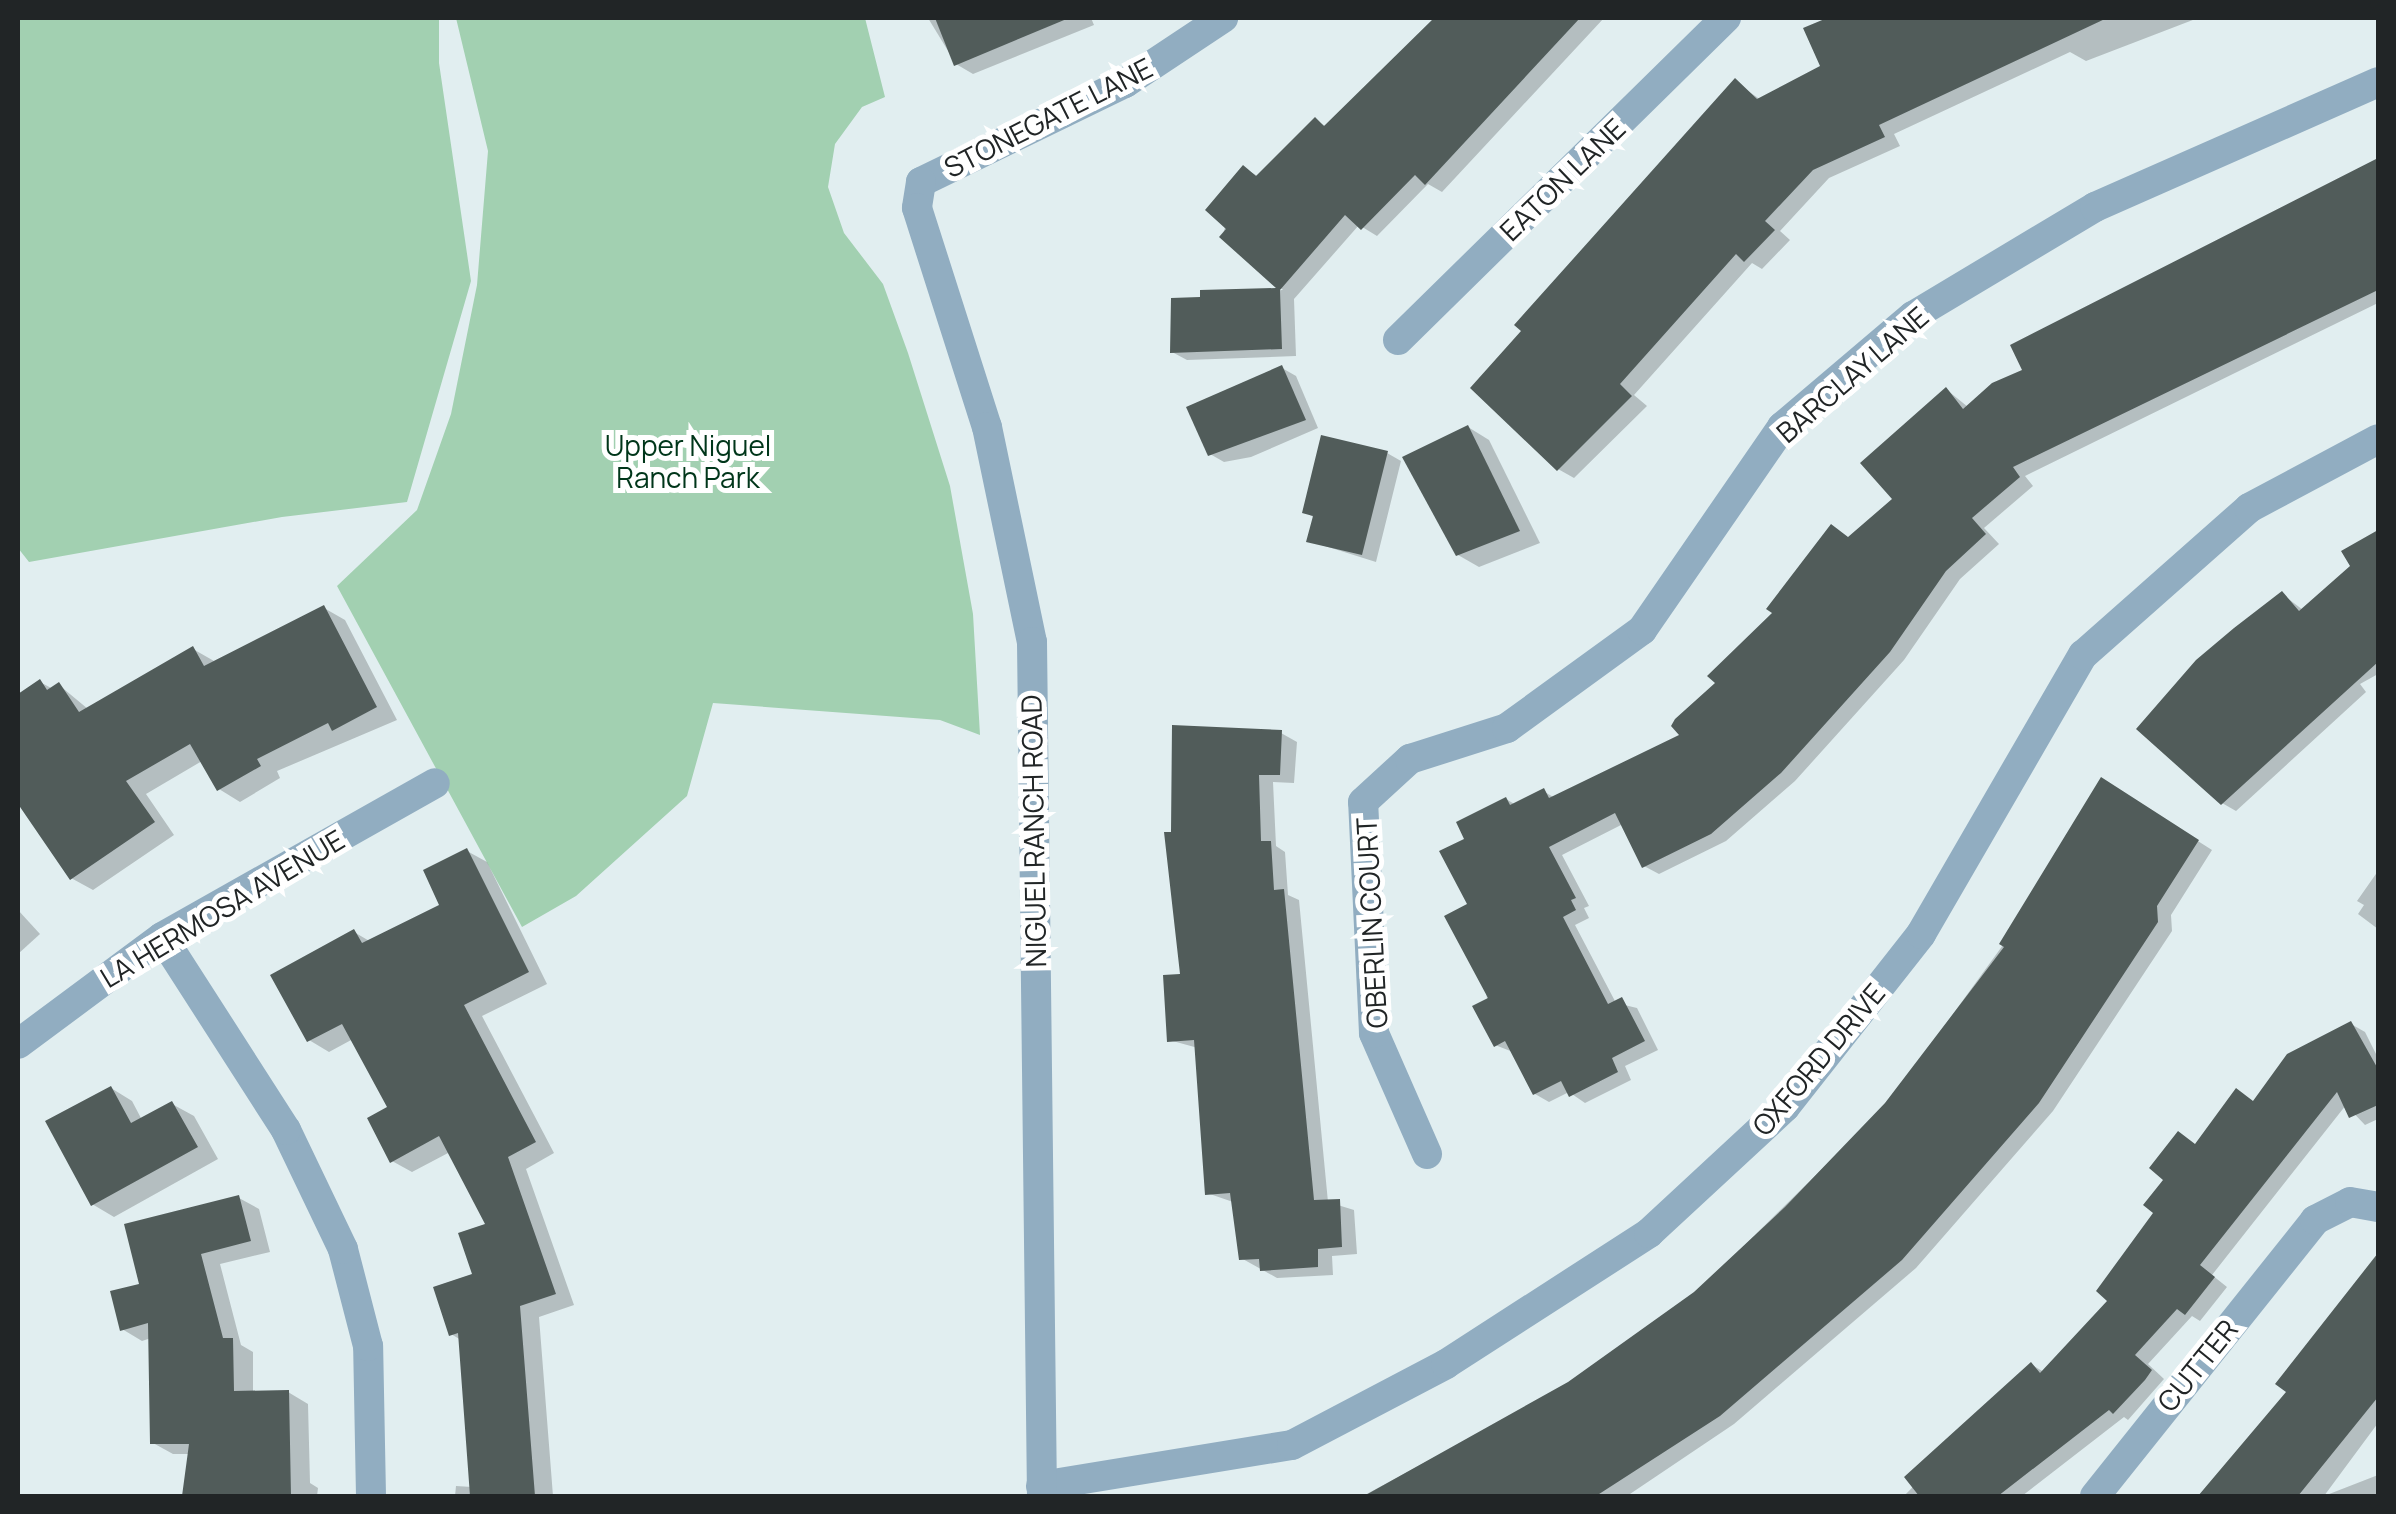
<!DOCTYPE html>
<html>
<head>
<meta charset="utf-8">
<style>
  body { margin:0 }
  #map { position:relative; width:2396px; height:1514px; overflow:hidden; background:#e1eef0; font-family:Manrope,sans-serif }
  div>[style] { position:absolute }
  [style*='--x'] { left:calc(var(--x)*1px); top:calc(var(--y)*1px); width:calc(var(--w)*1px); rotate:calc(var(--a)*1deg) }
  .green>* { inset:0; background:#a2d0b1 }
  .shadow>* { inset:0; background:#0003 }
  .building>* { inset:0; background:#515c5a }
  .minor>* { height:30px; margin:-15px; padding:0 15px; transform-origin:15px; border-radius:15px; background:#91adc1 }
  .tertiary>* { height:30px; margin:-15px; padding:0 15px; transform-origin:15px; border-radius:15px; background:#91adc1 }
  span { translate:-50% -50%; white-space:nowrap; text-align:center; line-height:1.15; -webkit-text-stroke:10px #fff; paint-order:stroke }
  .street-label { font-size:28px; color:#212526 }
  .park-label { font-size:28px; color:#00361a }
  .frame { position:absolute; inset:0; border:20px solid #212526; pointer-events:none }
</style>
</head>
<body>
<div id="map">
  <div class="green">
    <div style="clip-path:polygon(18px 18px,439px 18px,439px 63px,471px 281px,407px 502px,282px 517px,29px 562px,18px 548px)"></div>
    <div style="clip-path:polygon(456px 18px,865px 18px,885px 97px,862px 107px,835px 144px,828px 187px,844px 233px,883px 284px,908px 353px,950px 486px,973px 614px,980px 735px,940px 720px,713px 703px,687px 796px,576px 896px,522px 927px,337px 586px,417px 510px,451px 414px,477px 285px,488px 151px)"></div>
  </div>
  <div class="shadow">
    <div style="clip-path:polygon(928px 18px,1091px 18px,1094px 25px,973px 74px,956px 64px)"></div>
    <div style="clip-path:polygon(1437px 18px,1604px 18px,1442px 192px,1428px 184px,1377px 236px,1359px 225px,1294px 299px,1296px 356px,1187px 360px,1172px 352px,1202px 293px,1283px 290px,1222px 237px,1244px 168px,1259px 177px,1315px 120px,1327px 127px)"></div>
    <div style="clip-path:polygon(1832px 18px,2198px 18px,2086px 61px,2070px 52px,1894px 134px,1900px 146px,1829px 178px,1780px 231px,1790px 240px,1762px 269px,1752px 263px,1634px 395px,1647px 406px,1574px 478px,1558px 469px,1735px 82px,1761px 100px,1823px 67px,1806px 30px)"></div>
    <div style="clip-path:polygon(2378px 164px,2378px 303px,2025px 476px,2033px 486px,1984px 528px,1999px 544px,1960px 579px,1904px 660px,1795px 781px,1726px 841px,1659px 874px,1644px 866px,1623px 824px,1562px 855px,1589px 906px,1584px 908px,1589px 918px,1575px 925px,1616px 1003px,1637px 1008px,1658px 1050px,1625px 1066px,1631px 1080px,1585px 1103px,1569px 1092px,1549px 1102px,1535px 1094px,1513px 1052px,1495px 1045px,1471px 905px,1467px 840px,1506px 799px,1516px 805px,1543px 791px,1555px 798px,1683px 736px,1718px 683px,1896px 499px,1947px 390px,1968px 407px,2025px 371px,2013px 346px)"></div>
    <div style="clip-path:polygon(1282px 368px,1296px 376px,1318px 428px,1251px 457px,1224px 462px,1210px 454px)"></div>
    <div style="clip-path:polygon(1468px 427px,1489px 440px,1540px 543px,1479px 567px,1458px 555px)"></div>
    <div style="clip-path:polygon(1387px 453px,1401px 461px,1376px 562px,1309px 541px,1315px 518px,1305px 512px)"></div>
    <div style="clip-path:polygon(2378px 532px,2378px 674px,2360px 684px,2366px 692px,2236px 811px,2222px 803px,2282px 594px,2303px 610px,2353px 567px,2344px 552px)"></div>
    <div style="clip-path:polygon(324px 608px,345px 620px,397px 720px,277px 771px,280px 778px,240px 802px,219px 789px,202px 761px,146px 794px,174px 835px,93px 890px,71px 878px,18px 799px,18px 697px,40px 682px,53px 689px,59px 685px,88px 709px,193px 649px,214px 661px)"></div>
    <div style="clip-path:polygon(1281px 733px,1297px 742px,1294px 783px,1273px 782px,1276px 846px,1285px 852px,1288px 895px,1299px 900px,1328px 1202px,1354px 1210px,1357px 1254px,1332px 1256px,1333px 1275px,1277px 1278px,1241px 1258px,1233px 1202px,1207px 1193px,1198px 1048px,1169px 1040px,1183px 977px,1173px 834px)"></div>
    <div style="clip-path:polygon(2116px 789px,2212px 850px,2171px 915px,2172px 931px,2053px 1111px,1916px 1268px,1734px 1424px,1627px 1496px,1363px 1496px,1570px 1384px,1695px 1294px,1887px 1105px)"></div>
    <div style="clip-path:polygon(467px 851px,487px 862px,547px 984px,482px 1016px,554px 1153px,526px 1169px,574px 1305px,539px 1317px,553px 1496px,455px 1496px,456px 1486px,472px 1487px,461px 1340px,451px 1334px,489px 1225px,450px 1152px,412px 1172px,392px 1161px,391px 1108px,353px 1039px,329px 1052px,309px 1040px,354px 932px,371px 942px,442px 906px)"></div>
    <div style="clip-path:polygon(2378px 871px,2378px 929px,2358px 914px,2364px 905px,2357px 901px)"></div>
    <div style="clip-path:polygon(18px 910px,40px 934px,18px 954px)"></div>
    <div style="clip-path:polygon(2351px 1024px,2365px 1032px,2378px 1058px,2378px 1119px,2365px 1125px,2346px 1105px,2212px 1275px,2227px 1287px,2200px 1321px,2192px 1316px,2148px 1364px,2164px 1379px,2128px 1420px,2124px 1417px,2022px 1496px,1904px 1496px,2032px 1365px,2044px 1372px,2111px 1301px,2197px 1145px)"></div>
    <div style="clip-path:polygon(111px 1088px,132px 1101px,142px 1120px,172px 1104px,194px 1116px,218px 1159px,114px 1217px,92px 1204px)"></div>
    <div style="clip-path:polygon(239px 1198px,259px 1209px,270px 1252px,220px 1264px,241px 1345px,253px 1352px,253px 1393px,288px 1392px,308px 1404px,310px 1483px,318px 1488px,317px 1496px,184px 1496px,190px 1454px,173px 1454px,153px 1443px,151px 1338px,142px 1341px,122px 1329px,142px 1285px)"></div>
    <div style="clip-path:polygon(2364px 1276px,2378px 1284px,2378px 1423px,2324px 1496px,2378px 1475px,2378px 1496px,2202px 1496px,2289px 1392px)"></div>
  </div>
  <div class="building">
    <div style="clip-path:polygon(935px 18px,1069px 18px,954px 66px)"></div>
    <div style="clip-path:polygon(1434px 18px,1580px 18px,1425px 185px,1415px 175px,1361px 230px,1345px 215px,1280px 290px,1282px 349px,1170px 353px,1171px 298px,1200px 297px,1200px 290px,1276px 288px,1219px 237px,1226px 229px,1205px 210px,1243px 165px,1256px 176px,1315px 117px,1324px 126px)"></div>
    <div style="clip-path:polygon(1827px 18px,2107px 18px,1879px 125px,1885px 137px,1813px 170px,1765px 221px,1775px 230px,1744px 262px,1736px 254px,1620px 384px,1632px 396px,1557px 471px,1470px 388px,1521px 331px,1514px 325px,1735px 78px,1757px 99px,1820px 66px,1803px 28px)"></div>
    <div style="clip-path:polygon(2378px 158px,2378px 290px,2013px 467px,2020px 477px,1972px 518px,1986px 534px,1946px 571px,1890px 652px,1781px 773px,1711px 834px,1642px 868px,1615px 813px,1549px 847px,1576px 898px,1571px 900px,1576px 910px,1563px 917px,1608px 1004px,1622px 997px,1645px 1041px,1612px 1058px,1618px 1072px,1569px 1097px,1561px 1081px,1533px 1095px,1505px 1041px,1494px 1047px,1472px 1006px,1488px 998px,1444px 916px,1467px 904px,1439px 851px,1464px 839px,1456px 822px,1506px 797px,1510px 805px,1544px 788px,1549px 798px,1679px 735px,1671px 726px,1675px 719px,1715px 683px,1707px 676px,1772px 613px,1766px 609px,1831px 524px,1848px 537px,1892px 499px,1860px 463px,1946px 387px,1963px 409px,1992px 383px,2022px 370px,2010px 345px)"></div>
    <div style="clip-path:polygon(1282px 365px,1306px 420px,1208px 456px,1186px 407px)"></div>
    <div style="clip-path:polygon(1468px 425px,1520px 531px,1456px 556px,1402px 457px)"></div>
    <div style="clip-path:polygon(1321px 435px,1388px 451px,1362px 555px,1306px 542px,1313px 516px,1302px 513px)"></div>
    <div style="clip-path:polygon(2378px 530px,2378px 662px,2221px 805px,2136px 729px,2196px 660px,2234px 628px,2282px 591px,2299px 611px,2350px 566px,2341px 551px)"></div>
    <div style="clip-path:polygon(324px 605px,377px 707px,332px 731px,328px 723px,257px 759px,261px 766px,217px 791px,190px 744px,126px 781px,155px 822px,70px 880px,18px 804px,18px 694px,40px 679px,47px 690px,59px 682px,79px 712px,193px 646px,204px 666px)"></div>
    <div style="clip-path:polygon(1172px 725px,1282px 730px,1280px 775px,1259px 775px,1261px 841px,1271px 841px,1274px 890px,1284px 889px,1314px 1200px,1340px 1199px,1342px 1247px,1318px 1249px,1318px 1267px,1260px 1271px,1259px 1259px,1239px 1260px,1230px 1193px,1205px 1195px,1194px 1040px,1167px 1042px,1163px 975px,1180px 974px,1164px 832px,1171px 832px)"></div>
    <div style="clip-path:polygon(2101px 777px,2199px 840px,2157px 906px,2158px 922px,2039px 1103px,1902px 1260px,1720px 1416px,1596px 1496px,1364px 1496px,1568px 1382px,1694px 1292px,1785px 1207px,1885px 1103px,2004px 947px,1999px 944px)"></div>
    <div style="clip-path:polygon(467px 848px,529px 972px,464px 1005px,536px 1142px,508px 1157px,556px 1294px,520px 1306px,535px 1496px,470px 1496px,458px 1333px,449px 1336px,433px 1287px,472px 1274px,458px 1233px,485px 1224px,439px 1136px,390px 1163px,367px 1118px,387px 1107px,342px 1024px,307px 1042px,270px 975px,354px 929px,362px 943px,439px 905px,423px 870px)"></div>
    <div style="clip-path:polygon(2351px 1021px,2378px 1069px,2378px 1105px,2349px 1118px,2337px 1092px,2200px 1265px,2215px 1277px,2185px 1315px,2177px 1309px,2135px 1355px,2152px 1370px,2145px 1380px,2113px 1414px,2109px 1410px,1998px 1496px,1919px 1496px,1904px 1477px,2031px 1362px,2040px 1373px,2107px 1301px,2096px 1291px,2153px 1213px,2143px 1205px,2163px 1180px,2149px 1168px,2178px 1131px,2195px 1144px,2236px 1088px,2253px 1101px,2287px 1054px)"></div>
    <div style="clip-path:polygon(111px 1086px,131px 1123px,172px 1101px,198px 1147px,91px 1206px,45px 1121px)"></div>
    <div style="clip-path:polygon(239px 1195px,251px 1241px,201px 1254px,223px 1338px,233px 1338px,234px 1391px,289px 1390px,291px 1496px,182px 1496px,189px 1444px,150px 1444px,148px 1323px,120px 1331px,110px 1291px,139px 1284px,124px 1224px)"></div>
    <div style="clip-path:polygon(2378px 1253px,2378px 1397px,2298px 1496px,2198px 1496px,2286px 1392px,2275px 1384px)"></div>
  </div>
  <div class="minor">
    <div style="--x:921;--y:182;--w:227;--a:-25.9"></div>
    <div style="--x:1125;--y:83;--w:118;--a:-33.6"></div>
    <div style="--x:1398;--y:340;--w:460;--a:-44.5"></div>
    <div style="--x:1427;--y:1154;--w:132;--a:-113.7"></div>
    <div style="--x:1374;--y:1033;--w:231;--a:-92.7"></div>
    <div style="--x:1363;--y:802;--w:64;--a:-42.5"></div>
    <div style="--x:1410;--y:759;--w:102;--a:-17.7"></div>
    <div style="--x:1507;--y:728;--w:167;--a:-36"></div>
    <div style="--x:1642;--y:630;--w:247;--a:-55.4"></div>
    <div style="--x:1782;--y:427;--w:172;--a:-40.3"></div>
    <div style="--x:1913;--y:316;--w:212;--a:-30.9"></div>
    <div style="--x:2095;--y:207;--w:309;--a:-23.8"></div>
    <div style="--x:1041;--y:1486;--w:254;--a:-9.3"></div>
    <div style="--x:1292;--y:1445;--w:174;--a:-27.7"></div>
    <div style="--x:1446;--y:1364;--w:242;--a:-32.8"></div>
    <div style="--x:1649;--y:1233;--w:185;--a:-42.8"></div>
    <div style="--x:1785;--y:1107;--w:220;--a:-51.8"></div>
    <div style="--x:1921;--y:934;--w:323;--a:-59.9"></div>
    <div style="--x:2083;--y:655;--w:222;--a:-41.5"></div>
    <div style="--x:2249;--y:508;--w:146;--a:-28.1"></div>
    <div style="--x:371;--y:1496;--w:150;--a:-91.1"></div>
    <div style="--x:368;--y:1346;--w:100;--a:-104.5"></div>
    <div style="--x:343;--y:1249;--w:132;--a:-115.6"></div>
    <div style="--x:286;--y:1130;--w:229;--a:-122.7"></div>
    <div style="--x:162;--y:937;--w:313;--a:-29.4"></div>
    <div style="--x:2095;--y:1496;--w:353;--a:-51.4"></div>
    <div style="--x:2315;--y:1220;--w:39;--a:-27"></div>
    <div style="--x:2350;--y:1202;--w:28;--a:10"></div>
  </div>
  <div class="tertiary">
    <div style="--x:921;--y:182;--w:26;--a:99"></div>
    <div style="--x:917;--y:208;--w:230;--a:72.3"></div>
    <div style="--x:987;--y:427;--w:220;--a:78.2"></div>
    <div style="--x:1032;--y:642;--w:854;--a:89.33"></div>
    <div style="--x:18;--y:1044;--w:179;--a:-36.6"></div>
  </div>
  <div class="street-label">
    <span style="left:1048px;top:117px;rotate:-27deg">STONEGATE LANE</span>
    <span style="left:1562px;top:179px;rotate:-44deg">EATON LANE</span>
    <span style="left:1852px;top:374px;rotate:-41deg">BARCLAY LANE</span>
    <span style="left:1033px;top:831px;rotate:-91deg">NIGUEL RANCH ROAD</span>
    <span style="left:222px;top:908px;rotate:-31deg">LA HERMOSA AVENUE</span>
    <span style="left:1371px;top:923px;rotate:-93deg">OBERLIN COURT</span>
    <span style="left:1818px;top:1059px;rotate:-50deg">OXFORD DRIVE</span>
    <span style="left:2197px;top:1365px;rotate:-51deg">CUTTER</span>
  </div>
  <div class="park-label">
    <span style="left:688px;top:461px">Upper Niguel<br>Ranch Park</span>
  </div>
  <div class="frame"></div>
</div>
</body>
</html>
